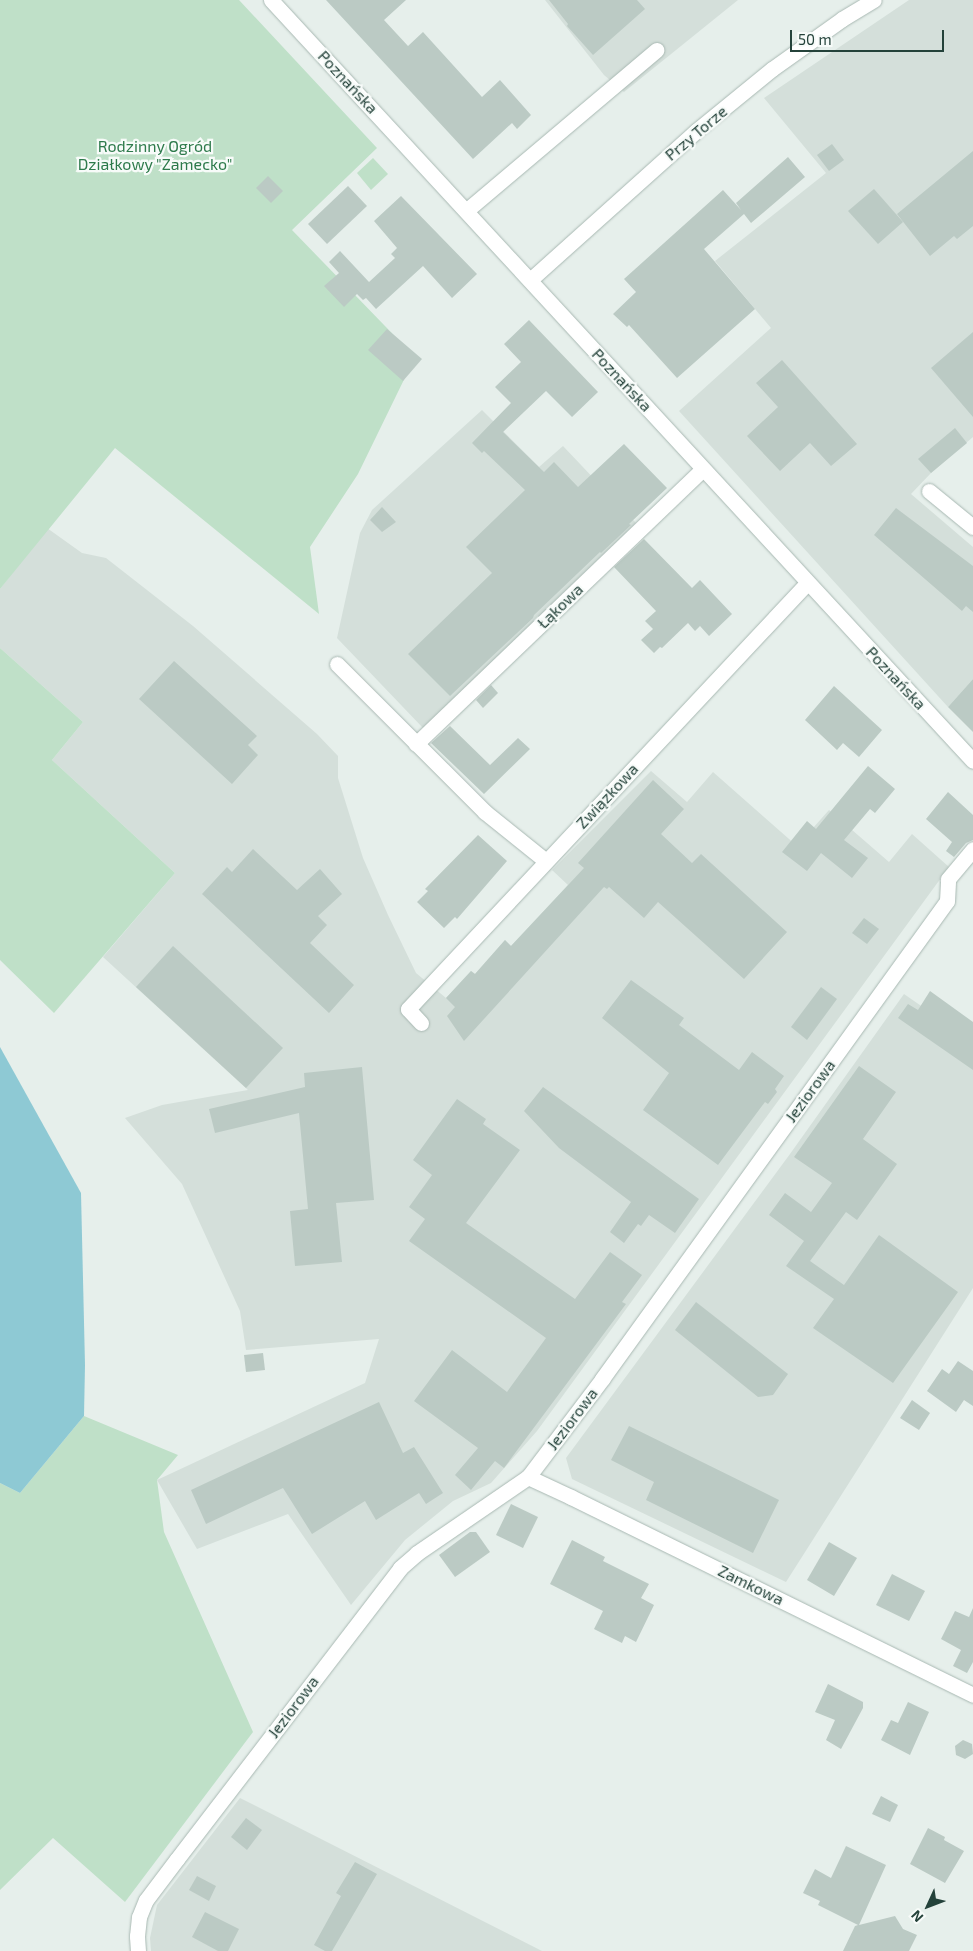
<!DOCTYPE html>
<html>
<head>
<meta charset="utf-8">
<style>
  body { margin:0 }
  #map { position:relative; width:973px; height:1951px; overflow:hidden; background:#e6efeb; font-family:"Exo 2",sans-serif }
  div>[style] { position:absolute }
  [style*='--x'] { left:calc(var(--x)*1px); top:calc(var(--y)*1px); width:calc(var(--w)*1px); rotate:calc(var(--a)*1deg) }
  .built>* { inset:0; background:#d4dfda }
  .green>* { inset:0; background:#bfe0c8 }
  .water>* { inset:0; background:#8ec9d4 }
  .building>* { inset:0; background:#bbcac4 }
  .roads { filter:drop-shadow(0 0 1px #a8b8b2) drop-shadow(0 0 1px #a8b8b2) }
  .street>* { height:15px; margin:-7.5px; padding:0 7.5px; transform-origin:7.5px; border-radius:7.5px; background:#fff }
  .secondary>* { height:15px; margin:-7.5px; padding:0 7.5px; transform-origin:7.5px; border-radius:7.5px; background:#fff }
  span { translate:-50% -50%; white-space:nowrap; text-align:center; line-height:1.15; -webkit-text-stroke:4.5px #f7fbf9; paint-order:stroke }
  .street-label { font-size:16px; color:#24423a }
  .park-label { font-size:16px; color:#2d7a4b }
  .north { position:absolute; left:903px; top:1881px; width:50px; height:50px; -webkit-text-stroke:4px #f7fbf9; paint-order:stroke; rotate:227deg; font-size:14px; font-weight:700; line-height:20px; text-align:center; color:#24423a }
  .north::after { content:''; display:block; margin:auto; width:18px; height:22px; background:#24423a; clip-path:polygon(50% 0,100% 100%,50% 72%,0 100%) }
  .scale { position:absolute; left:790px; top:30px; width:154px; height:22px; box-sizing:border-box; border:2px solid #24423a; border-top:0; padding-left:6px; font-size:15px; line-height:18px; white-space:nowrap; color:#24423a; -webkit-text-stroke:4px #f7fbf9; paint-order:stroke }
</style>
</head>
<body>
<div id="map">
  <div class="built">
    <div style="clip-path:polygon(545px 0,738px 0,624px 92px,604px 75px)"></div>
    <div style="clip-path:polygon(909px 0,973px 0,973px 437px,931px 473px,911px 494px,973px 547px,973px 679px,948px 707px,679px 411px,771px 328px,715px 261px,826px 173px,764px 98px)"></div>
    <div style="clip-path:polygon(482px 410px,539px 467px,563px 446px,636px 523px,423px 728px,337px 638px,360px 533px,372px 510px)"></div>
    <div style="clip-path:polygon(47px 528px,82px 553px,106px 558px,193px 626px,317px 734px,338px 756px,338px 778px,363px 858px,388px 915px,416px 973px,446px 998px,471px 971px,475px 974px,505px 940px,511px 946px,568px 885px,552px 870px,651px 771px,687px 802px,713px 772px,797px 846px,829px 810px,889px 862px,912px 834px,949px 867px,537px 1431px,491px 1483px,453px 1501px,405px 1540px,351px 1605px,288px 1514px,197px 1549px,157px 1480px,365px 1383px,379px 1339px,246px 1350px,240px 1311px,182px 1184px,125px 1118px,162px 1105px,248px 1090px,103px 957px,175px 873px,52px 760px,83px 722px,0 648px,0 589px)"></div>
    <div style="clip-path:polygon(904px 994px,973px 1042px,973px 1288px,786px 1582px,572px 1479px,566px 1458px,790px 1154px)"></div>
    <div style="clip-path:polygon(240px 1798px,542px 1951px,151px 1951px,150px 1938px,157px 1905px)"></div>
  </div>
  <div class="green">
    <div style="clip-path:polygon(0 0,239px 0,377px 148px,292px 230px,415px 357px,358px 474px,310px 547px,319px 614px,115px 448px,0 589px)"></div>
    <div style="clip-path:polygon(373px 158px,388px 174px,371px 190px,357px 173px)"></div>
    <div style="clip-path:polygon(0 648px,83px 722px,52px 760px,175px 873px,54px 1013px,0 960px)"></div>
    <div style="clip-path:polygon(84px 1416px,178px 1455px,157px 1480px,164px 1532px,253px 1732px,125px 1902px,53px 1838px,0 1890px,0 1483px,20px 1493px)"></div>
  </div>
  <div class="water">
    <div style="clip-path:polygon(0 1047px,81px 1193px,85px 1365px,84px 1416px,20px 1493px,0 1483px)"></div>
  </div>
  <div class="building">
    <div style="clip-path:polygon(326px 0,406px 0,384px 20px,408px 46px,423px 32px,482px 97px,500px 80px,531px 115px,517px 129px,512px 123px,473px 159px)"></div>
    <div style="clip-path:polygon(549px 0,637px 0,645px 9px,593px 55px,567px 26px,568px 24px)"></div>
    <div style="clip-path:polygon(832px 144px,844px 160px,829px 171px,817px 155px)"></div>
    <div style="clip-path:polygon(973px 151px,973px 226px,957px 239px,954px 236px,930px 256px,897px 214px)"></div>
    <div style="clip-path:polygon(788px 157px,805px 177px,751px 223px,744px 214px,704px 249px,755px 309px,677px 378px,629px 325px,627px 327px,613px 314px,636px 292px,624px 279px,723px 190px,741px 210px,736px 203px)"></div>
    <div style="clip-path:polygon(268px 176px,283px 191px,271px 203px,256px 188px)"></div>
    <div style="clip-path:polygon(348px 186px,367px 206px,327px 244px,308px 224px)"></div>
    <div style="clip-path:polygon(874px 189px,903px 222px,878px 244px,848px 211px)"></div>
    <div style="clip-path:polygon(401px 196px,477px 274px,452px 298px,423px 266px,376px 309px,366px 298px,363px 300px,357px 294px,344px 307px,324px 286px,339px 273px,329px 262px,340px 251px,369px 282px,395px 258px,391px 254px,397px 248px,374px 221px)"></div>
    <div style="clip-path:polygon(529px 320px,598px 392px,572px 417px,546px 391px,503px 432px,544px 472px,554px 462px,578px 487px,624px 444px,667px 488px,629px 524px,631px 525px,601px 553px,600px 552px,534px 615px,533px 618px,450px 696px,408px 654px,492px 573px,466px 547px,525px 490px,484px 451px,482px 453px,472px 443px,511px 403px,495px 387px,521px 362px,504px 344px)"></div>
    <div style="clip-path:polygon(387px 329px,422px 359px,403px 381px,368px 350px)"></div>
    <div style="clip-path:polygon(973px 332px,973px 417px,931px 368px)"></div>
    <div style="clip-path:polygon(782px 360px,857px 444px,831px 466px,810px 443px,780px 471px,747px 436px,778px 407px,756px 383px)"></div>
    <div style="clip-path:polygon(955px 428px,967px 443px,931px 473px,918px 459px)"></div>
    <div style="clip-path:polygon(382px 507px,396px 522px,382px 532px,370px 520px)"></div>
    <div style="clip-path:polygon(896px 508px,973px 566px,973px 612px,966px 606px,962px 611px,874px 535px)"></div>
    <div style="clip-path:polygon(644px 539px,692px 588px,700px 580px,732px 614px,709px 636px,700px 626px,695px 631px,688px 623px,662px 648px,660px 647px,654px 653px,641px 640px,653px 629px,645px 621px,656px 611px,614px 567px)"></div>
    <div style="clip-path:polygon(174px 661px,257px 736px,248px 745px,258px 755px,232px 784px,139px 699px)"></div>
    <div style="clip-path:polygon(973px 679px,973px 732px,948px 707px)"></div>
    <div style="clip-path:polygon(491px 685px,498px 693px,483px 708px,476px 700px)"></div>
    <div style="clip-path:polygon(834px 686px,882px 730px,859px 757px,843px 743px,837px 750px,805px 720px)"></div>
    <div style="clip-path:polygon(450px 726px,490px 765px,518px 738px,530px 749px,484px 794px,431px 743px)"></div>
    <div style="clip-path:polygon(868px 766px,895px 789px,875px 813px,870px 809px,844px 840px,868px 858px,852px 878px,821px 853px,807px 871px,782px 852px,807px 821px,816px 829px)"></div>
    <div style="clip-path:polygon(653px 780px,684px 809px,661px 834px,692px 863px,701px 854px,787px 932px,744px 979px,658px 902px,644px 918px,609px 887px,607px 889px,604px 887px,464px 1041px,447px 1016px,455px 1007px,446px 998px,471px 971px,475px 974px,505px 940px,511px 946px,584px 868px,578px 863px)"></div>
    <div style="clip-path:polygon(948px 792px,973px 815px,973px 840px,966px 843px,954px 857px,946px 851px,952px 842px,926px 819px)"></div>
    <div style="clip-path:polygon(478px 835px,507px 861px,457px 919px,455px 917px,444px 928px,417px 902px,428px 891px,425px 889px)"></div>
    <div style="clip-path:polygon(253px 849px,297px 890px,320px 869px,342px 894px,318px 916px,327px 925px,310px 943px,354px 985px,329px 1013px,202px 894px,227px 867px,232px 872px)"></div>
    <div style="clip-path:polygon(864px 918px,879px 929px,867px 944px,852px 933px)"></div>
    <div style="clip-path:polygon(173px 946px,283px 1048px,246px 1088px,136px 987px)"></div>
    <div style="clip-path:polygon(631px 980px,684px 1018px,679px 1025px,739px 1070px,752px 1052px,784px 1076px,775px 1089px,777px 1092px,768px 1104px,765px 1102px,718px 1165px,643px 1110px,669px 1073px,602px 1018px)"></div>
    <div style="clip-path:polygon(821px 987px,837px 999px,807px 1040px,791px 1027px)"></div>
    <div style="clip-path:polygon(930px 991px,973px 1022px,973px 1070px,898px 1018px,908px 1004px,918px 1010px)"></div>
    <div style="clip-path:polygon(859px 1066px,896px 1092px,863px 1139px,897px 1164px,857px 1220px,846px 1212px,810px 1261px,844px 1285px,879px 1235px,958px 1292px,893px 1383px,813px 1328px,834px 1299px,786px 1266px,804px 1241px,769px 1215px,785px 1193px,811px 1212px,832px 1183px,794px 1157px)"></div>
    <div style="clip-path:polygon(362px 1067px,374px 1200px,336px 1203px,342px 1262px,295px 1266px,290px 1211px,308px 1209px,299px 1113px,215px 1133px,209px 1109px,305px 1087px,304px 1073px)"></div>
    <div style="clip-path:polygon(543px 1087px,699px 1199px,675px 1233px,649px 1215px,641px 1226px,638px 1224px,624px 1243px,610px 1232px,631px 1202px,559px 1148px,524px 1111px)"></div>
    <div style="clip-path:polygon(457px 1099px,486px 1119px,483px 1124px,520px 1150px,466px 1223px,575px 1299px,610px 1252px,642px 1275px,622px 1302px,626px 1304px,504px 1468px,495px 1461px,471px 1490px,455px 1475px,478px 1448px,414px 1401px,452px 1350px,507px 1392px,546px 1338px,409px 1241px,425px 1219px,409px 1207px,432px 1175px,413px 1160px)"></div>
    <div style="clip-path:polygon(696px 1302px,788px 1374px,773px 1395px,758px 1397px,675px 1330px)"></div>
    <div style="clip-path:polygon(263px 1353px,265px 1370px,246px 1372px,244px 1355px)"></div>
    <div style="clip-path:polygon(958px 1361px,973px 1371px,973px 1406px,964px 1400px,956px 1412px,927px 1391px,942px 1369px,949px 1374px)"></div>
    <div style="clip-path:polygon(912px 1400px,930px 1413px,919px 1430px,900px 1418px)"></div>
    <div style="clip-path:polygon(379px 1402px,403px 1453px,414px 1447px,443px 1493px,426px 1504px,419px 1493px,376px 1520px,365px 1501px,312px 1534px,283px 1488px,206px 1524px,191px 1490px)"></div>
    <div style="clip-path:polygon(629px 1426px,779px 1500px,753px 1553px,646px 1500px,654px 1482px,611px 1460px)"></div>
    <div style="clip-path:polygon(511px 1504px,538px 1517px,523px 1548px,496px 1535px)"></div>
    <div style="clip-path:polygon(470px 1532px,476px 1532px,490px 1552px,455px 1577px,439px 1555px)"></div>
    <div style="clip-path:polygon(572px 1540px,605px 1557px,603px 1561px,649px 1584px,641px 1598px,654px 1605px,636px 1642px,625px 1636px,622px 1643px,594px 1629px,603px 1611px,550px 1584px)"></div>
    <div style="clip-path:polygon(829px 1542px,857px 1558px,834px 1596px,807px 1580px)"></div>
    <div style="clip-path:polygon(892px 1574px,925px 1591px,909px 1621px,876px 1605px)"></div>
    <div style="clip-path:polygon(973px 1608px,973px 1662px,967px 1673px,953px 1666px,961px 1650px,941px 1639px,955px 1611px,969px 1617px)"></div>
    <div style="clip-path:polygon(828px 1684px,863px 1702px,863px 1708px,841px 1749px,826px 1740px,835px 1720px,815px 1712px)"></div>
    <div style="clip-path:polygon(908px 1702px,929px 1712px,910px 1755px,881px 1740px,891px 1720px,898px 1723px)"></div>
    <div style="clip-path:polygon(963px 1740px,972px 1744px,973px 1754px,965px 1759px,956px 1755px,955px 1746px)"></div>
    <div style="clip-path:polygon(881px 1796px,898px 1805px,890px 1822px,872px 1814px)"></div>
    <div style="clip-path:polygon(246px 1818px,262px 1830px,247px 1850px,231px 1837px)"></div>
    <div style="clip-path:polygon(928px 1828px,945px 1837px,944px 1840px,964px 1851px,945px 1883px,910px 1864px)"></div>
    <div style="clip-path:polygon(846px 1846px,886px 1865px,859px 1925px,895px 1916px,903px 1929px,917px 1935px,909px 1951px,843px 1951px,855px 1926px,858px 1925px,818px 1905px,820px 1901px,803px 1893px,815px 1869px,831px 1878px)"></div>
    <div style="clip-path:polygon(355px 1862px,377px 1874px,332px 1951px,325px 1951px,314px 1945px,341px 1896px,336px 1893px)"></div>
    <div style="clip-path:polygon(197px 1876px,216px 1886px,209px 1901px,189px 1890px)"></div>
    <div style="clip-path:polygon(205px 1912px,239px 1929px,228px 1951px,218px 1951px,192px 1937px)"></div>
  </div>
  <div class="roads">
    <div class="street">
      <div style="--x:467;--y:210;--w:248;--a:-40.2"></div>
      <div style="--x:530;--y:280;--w:223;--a:-41.9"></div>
      <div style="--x:696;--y:131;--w:98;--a:-39.2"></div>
      <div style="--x:772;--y:69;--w:86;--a:-35.5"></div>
      <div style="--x:842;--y:19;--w:37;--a:-31"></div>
      <div style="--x:929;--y:491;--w:57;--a:39.3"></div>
      <div style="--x:337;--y:664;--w:209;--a:45"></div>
      <div style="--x:485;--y:812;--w:78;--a:38.8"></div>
      <div style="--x:416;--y:744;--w:397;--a:-43.8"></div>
      <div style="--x:421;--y:1023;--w:19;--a:-133"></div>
      <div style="--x:408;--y:1009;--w:584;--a:-46.87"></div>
      <div style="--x:528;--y:1477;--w:47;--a:24.9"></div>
      <div style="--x:571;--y:1497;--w:448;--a:26.2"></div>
      <div style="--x:138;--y:1951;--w:15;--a:-94"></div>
      <div style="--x:137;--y:1936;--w:19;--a:-84"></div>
      <div style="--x:139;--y:1917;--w:18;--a:-68"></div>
      <div style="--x:146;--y:1900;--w:51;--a:-52.9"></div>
      <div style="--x:177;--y:1859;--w:367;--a:-52.5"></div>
      <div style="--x:400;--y:1568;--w:23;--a:-41"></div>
      <div style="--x:417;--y:1553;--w:135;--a:-34.4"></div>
      <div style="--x:528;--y:1477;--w:123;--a:-52.9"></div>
      <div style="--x:602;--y:1379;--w:589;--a:-54.18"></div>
      <div style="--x:947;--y:901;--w:22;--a:-87"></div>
      <div style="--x:948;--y:879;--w:39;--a:-50"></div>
    </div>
    <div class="secondary">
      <div style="--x:271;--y:0;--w:1035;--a:47.31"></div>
    </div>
  </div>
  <div class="street-label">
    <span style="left:348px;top:82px;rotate:47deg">Poznańska</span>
    <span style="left:696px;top:133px;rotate:-40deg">Przy Torze</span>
    <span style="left:622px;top:380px;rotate:47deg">Poznańska</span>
    <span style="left:560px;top:606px;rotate:-44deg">Łąkowa</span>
    <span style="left:896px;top:678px;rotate:47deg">Poznańska</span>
    <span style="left:607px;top:796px;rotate:-47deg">Związkowa</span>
    <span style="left:810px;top:1091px;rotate:-54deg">Jeziorowa</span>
    <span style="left:572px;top:1419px;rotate:-53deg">Jeziorowa</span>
    <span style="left:751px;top:1585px;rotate:26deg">Zamkowa</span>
    <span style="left:293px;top:1707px;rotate:-53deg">Jeziorowa</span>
  </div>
  <div class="park-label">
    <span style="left:155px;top:155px">Rodzinny Ogród<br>Działkowy "Zamecko"</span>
  </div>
  <div class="north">N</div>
  <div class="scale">50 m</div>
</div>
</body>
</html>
